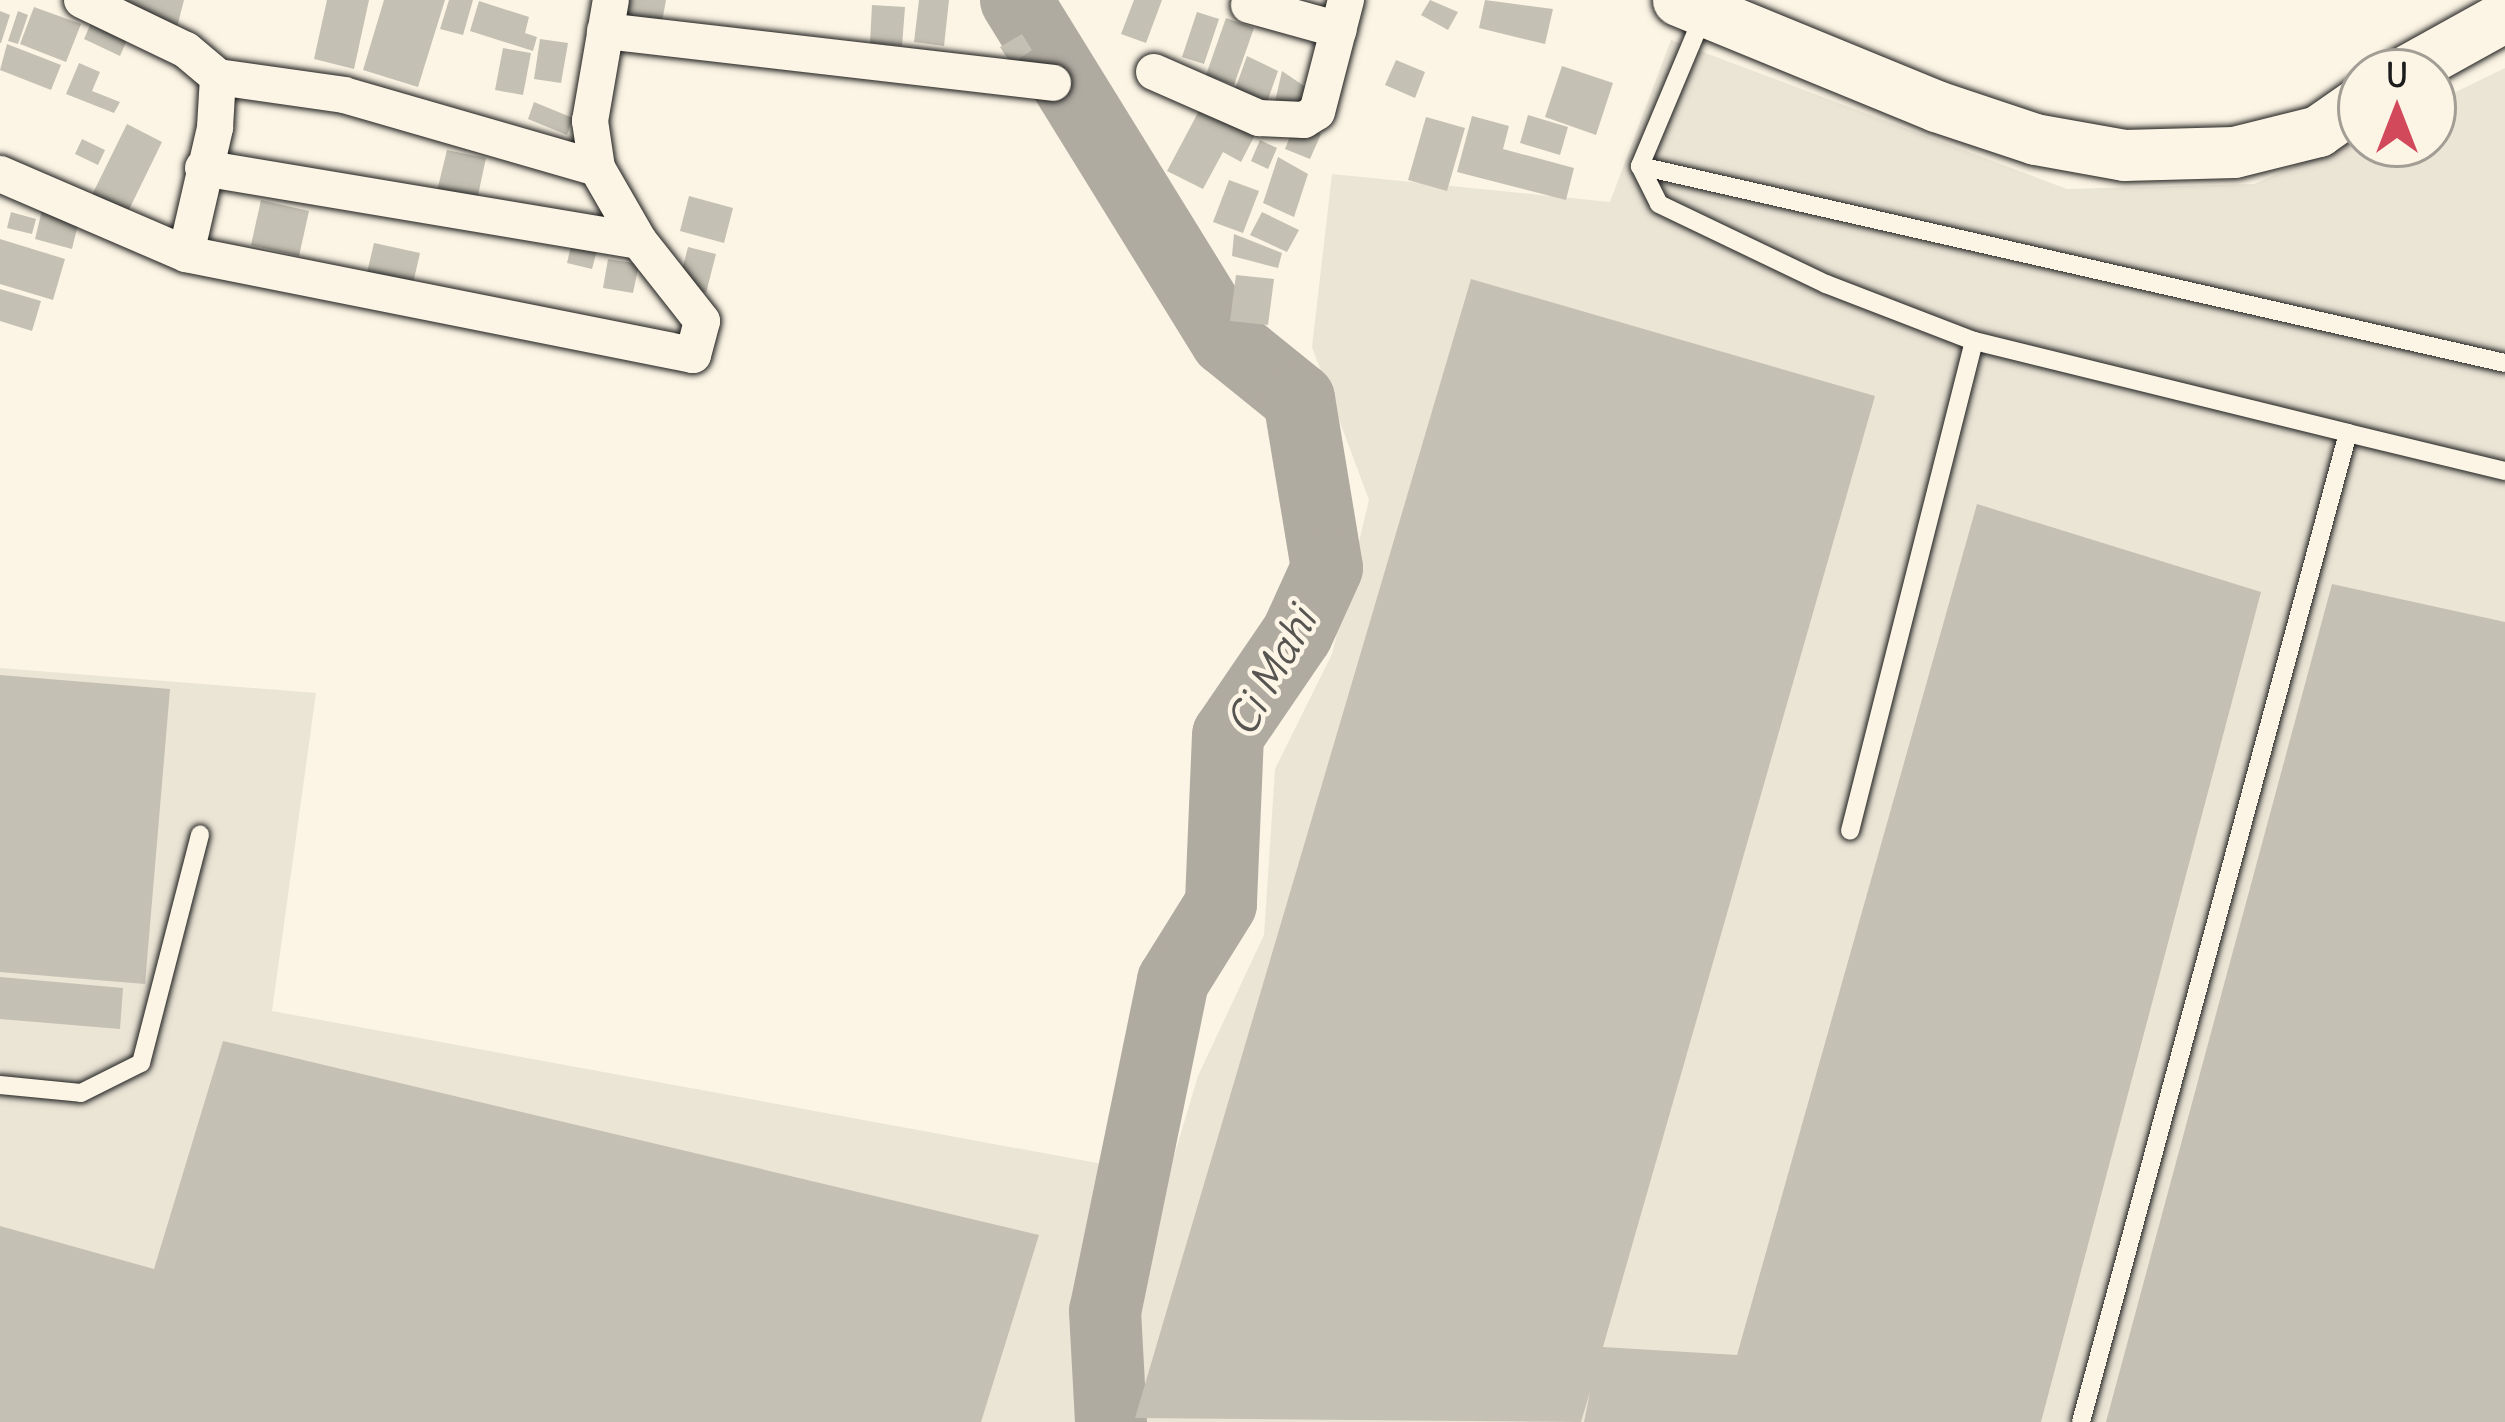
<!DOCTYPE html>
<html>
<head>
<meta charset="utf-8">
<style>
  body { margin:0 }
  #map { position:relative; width:2505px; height:1422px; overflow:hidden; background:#fcf5e5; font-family:Delius,sans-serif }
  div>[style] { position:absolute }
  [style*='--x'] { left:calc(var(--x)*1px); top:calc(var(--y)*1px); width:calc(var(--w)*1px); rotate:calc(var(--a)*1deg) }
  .built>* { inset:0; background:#ebe5d6 }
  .river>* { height:72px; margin:-36px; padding:0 36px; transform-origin:36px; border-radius:36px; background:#b0aba1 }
  .building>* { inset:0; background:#c4c0b3 }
  .roads { filter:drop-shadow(0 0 3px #1c1c1c) drop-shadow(0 0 3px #1c1c1c) }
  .service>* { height:18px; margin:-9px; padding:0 9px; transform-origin:9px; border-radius:9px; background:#fcf5e5 }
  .minor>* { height:36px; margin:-18px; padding:0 18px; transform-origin:18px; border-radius:18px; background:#fcf5e5 }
  .secondary>* { height:51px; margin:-25.5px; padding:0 25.5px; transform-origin:25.5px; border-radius:25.5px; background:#fcf5e5 }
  span { translate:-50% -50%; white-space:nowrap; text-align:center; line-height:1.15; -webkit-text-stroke:9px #fcf5e5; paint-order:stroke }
  .water-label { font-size:42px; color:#575551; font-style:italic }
  .north { position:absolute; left:2337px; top:48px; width:120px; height:120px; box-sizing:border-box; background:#fcf5e5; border:3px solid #a29e95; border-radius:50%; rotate:0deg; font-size:33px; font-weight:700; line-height:48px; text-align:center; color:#1c1c1c }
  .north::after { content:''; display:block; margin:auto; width:42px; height:54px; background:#d1495b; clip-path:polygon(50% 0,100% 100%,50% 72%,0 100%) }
</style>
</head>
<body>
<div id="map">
  <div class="built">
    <div style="clip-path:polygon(1671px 40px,2067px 189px,2254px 184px,2361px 137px,2361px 144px,2433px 144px,2433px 103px,2505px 68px,2505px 1422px,0 1422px,0 668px,316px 693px,272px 1011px,1168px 1176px,1198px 1076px,1264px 935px,1275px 769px,1332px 654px,1369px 500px,1312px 347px,1332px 174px,1610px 202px)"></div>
  </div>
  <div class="river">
    <div style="--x:1016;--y:0;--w:400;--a:58.3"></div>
    <div style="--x:1226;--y:340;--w:94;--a:38.9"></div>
    <div style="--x:1299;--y:399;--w:171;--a:80.6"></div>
    <div style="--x:1327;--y:568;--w:72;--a:114.4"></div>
    <div style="--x:1297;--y:634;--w:122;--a:124.3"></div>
    <div style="--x:1228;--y:735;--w:169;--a:92.4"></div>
    <div style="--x:1221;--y:904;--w:91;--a:121.9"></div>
    <div style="--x:1173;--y:981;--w:337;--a:101.6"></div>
    <div style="--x:1105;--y:1311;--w:111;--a:86.9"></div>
  </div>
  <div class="building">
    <div style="clip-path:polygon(122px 0,184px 0,177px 27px)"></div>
    <div style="clip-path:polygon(327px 0,369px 0,354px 69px,314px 59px)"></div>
    <div style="clip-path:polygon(384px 0,445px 0,418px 87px,363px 70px)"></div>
    <div style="clip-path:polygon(449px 0,473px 0,463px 35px,440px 29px)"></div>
    <div style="clip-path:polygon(627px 0,666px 0,662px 22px,624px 15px)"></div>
    <div style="clip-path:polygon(919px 0,949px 0,944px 46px,914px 42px)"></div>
    <div style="clip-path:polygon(1134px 0,1162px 0,1146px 43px,1121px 34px)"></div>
    <div style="clip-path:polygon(1430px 0,1458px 12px,1448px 30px,1421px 15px)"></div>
    <div style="clip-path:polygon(1485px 0,1553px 9px,1545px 44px,1479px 28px)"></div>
    <div style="clip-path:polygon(479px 1px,529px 17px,525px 33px,537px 37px,533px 51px,470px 31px)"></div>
    <div style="clip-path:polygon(872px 5px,905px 7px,902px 46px,870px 43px)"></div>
    <div style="clip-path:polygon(34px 7px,81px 24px,66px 62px,20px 44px)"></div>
    <div style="clip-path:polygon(0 11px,10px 15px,1px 43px,0 43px)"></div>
    <div style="clip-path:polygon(18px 11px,28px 15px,18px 44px,8px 41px)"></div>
    <div style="clip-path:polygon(1197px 12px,1219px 19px,1204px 64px,1182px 57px)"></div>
    <div style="clip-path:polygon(94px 16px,130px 33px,120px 56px,84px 39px)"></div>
    <div style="clip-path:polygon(1226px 18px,1254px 28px,1234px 85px,1206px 75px)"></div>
    <div style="clip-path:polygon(1022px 34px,1032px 50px,1011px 64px,1000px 47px)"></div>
    <div style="clip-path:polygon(540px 39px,568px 43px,561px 83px,534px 79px)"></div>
    <div style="clip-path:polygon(7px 44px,61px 65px,51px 90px,0 70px)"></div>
    <div style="clip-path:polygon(503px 48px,531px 53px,523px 95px,495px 90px)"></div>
    <div style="clip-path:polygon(1247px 56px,1278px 71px,1266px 105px,1234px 92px)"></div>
    <div style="clip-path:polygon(1396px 60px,1425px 72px,1415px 98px,1385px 85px)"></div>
    <div style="clip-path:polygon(79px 63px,100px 72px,92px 91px,120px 102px,114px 113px,66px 94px)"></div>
    <div style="clip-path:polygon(1562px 66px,1613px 83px,1596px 135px,1545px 117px)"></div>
    <div style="clip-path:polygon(1282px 71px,1310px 90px,1298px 117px,1274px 106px)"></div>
    <div style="clip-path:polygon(534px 102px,573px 118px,567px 135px,528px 119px)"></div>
    <div style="clip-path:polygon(1201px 107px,1255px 135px,1241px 162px,1223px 152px,1203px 189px,1167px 171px)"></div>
    <div style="clip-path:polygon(1528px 115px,1568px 127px,1560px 155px,1520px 143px)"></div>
    <div style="clip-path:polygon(1472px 116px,1509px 126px,1503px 149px,1574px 168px,1566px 200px,1457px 172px)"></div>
    <div style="clip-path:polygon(1426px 117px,1465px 128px,1447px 191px,1408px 180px)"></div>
    <div style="clip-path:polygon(127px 124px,162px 142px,123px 222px,87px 205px)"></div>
    <div style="clip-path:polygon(1295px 124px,1321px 134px,1310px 159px,1285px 149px)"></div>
    <div style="clip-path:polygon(82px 139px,105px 150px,98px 165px,75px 154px)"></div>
    <div style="clip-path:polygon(1260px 140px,1277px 148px,1268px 169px,1251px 161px)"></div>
    <div style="clip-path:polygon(447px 150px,486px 158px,477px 200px,437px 191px)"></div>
    <div style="clip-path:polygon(1278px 157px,1308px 174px,1294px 217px,1263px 203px)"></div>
    <div style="clip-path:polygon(1229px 180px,1259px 191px,1243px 233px,1213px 222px)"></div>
    <div style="clip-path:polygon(689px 196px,733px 208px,724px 243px,680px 231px)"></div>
    <div style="clip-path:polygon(261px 200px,309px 211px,299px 256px,251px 245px)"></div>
    <div style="clip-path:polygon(44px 202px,81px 212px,72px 249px,35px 239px)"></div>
    <div style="clip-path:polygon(11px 212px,36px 219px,32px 234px,7px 228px)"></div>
    <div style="clip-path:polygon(1262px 212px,1299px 230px,1287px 252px,1250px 235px)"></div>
    <div style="clip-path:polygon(574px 233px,600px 239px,592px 269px,567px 263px)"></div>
    <div style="clip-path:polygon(1234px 234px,1282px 253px,1278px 268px,1232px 256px)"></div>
    <div style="clip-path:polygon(0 239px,65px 259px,53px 300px,0 284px)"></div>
    <div style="clip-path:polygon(374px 243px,420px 253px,412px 288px,366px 277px)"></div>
    <div style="clip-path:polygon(688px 247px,716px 254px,706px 293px,678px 286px)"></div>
    <div style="clip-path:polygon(608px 259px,639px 264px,633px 293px,603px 288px)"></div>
    <div style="clip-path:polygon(1236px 275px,1274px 279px,1268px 325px,1230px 321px)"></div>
    <div style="clip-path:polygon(1471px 279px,1875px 396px,1603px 1347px,1737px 1355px,1977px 504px,2261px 592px,2041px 1422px,1584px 1422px,1590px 1392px,1581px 1422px,1135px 1418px)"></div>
    <div style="clip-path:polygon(0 289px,41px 301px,32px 331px,0 321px)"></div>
    <div style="clip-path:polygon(2332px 584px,2505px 622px,2505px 1422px,2106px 1422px)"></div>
    <div style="clip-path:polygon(0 675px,170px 689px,145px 984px,0 972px)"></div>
    <div style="clip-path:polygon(0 977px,123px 988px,120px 1029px,0 1019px)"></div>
    <div style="clip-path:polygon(223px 1041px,1039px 1235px,981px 1422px,0 1422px,0 1226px,154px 1269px)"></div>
  </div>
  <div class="roads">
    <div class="service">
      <div style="--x:1703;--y:16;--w:163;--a:112.8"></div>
      <div style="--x:1640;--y:166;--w:42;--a:63.4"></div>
      <div style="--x:1659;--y:204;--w:185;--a:25.6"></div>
      <div style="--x:1826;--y:284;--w:159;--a:21.1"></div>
      <div style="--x:1974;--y:341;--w:505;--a:104.2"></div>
      <div style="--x:1640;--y:166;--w:887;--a:12.83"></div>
      <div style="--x:1974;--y:341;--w:385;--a:13.8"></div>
      <div style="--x:2348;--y:433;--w:1024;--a:105.11"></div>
      <div style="--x:2348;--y:433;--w:162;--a:13.6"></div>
      <div style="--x:0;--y:1085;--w:81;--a:5.6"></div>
      <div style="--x:81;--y:1093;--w:67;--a:-26.6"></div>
      <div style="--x:141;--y:1063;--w:236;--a:-75.5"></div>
    </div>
    <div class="minor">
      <div style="--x:82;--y:0;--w:115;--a:25.7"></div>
      <div style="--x:186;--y:50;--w:42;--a:40.2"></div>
      <div style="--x:218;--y:77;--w:51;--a:93.4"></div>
      <div style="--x:215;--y:128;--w:129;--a:103"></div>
      <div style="--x:1249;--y:5;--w:93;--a:15.5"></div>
      <div style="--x:605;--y:31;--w:451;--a:6.6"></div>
      <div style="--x:1154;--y:72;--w:115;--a:23.7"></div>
      <div style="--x:1259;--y:118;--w:45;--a:2.5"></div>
      <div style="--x:1304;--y:120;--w:15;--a:-32"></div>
      <div style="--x:1317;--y:112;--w:116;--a:-75.5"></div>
      <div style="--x:218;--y:77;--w:127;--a:8.1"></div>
      <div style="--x:344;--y:95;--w:263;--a:16.1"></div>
      <div style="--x:203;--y:168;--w:442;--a:9.5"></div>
      <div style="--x:0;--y:174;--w:202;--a:23.3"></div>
      <div style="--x:186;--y:254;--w:517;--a:11.27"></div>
      <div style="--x:693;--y:355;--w:35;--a:-75"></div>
      <div style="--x:702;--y:321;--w:102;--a:-128.2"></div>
      <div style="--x:639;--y:241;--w:84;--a:-119.9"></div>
      <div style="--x:597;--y:168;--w:48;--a:-98.5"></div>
      <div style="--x:590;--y:121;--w:123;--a:-80.2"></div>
    </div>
    <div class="secondary">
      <div style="--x:1678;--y:0;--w:279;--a:22.3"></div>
      <div style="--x:1936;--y:106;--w:104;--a:18.4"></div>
      <div style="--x:2035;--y:139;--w:90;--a:10.2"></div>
      <div style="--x:2124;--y:155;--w:110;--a:-1.6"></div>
      <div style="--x:2234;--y:152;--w:87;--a:-14"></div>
      <div style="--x:2318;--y:131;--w:52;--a:-34.9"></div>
      <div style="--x:2404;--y:72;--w:115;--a:-29"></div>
    </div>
  </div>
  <div class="water-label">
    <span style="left:1271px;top:672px;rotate:-61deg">Ci Mahi</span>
  </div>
  <div class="north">U</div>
</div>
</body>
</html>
